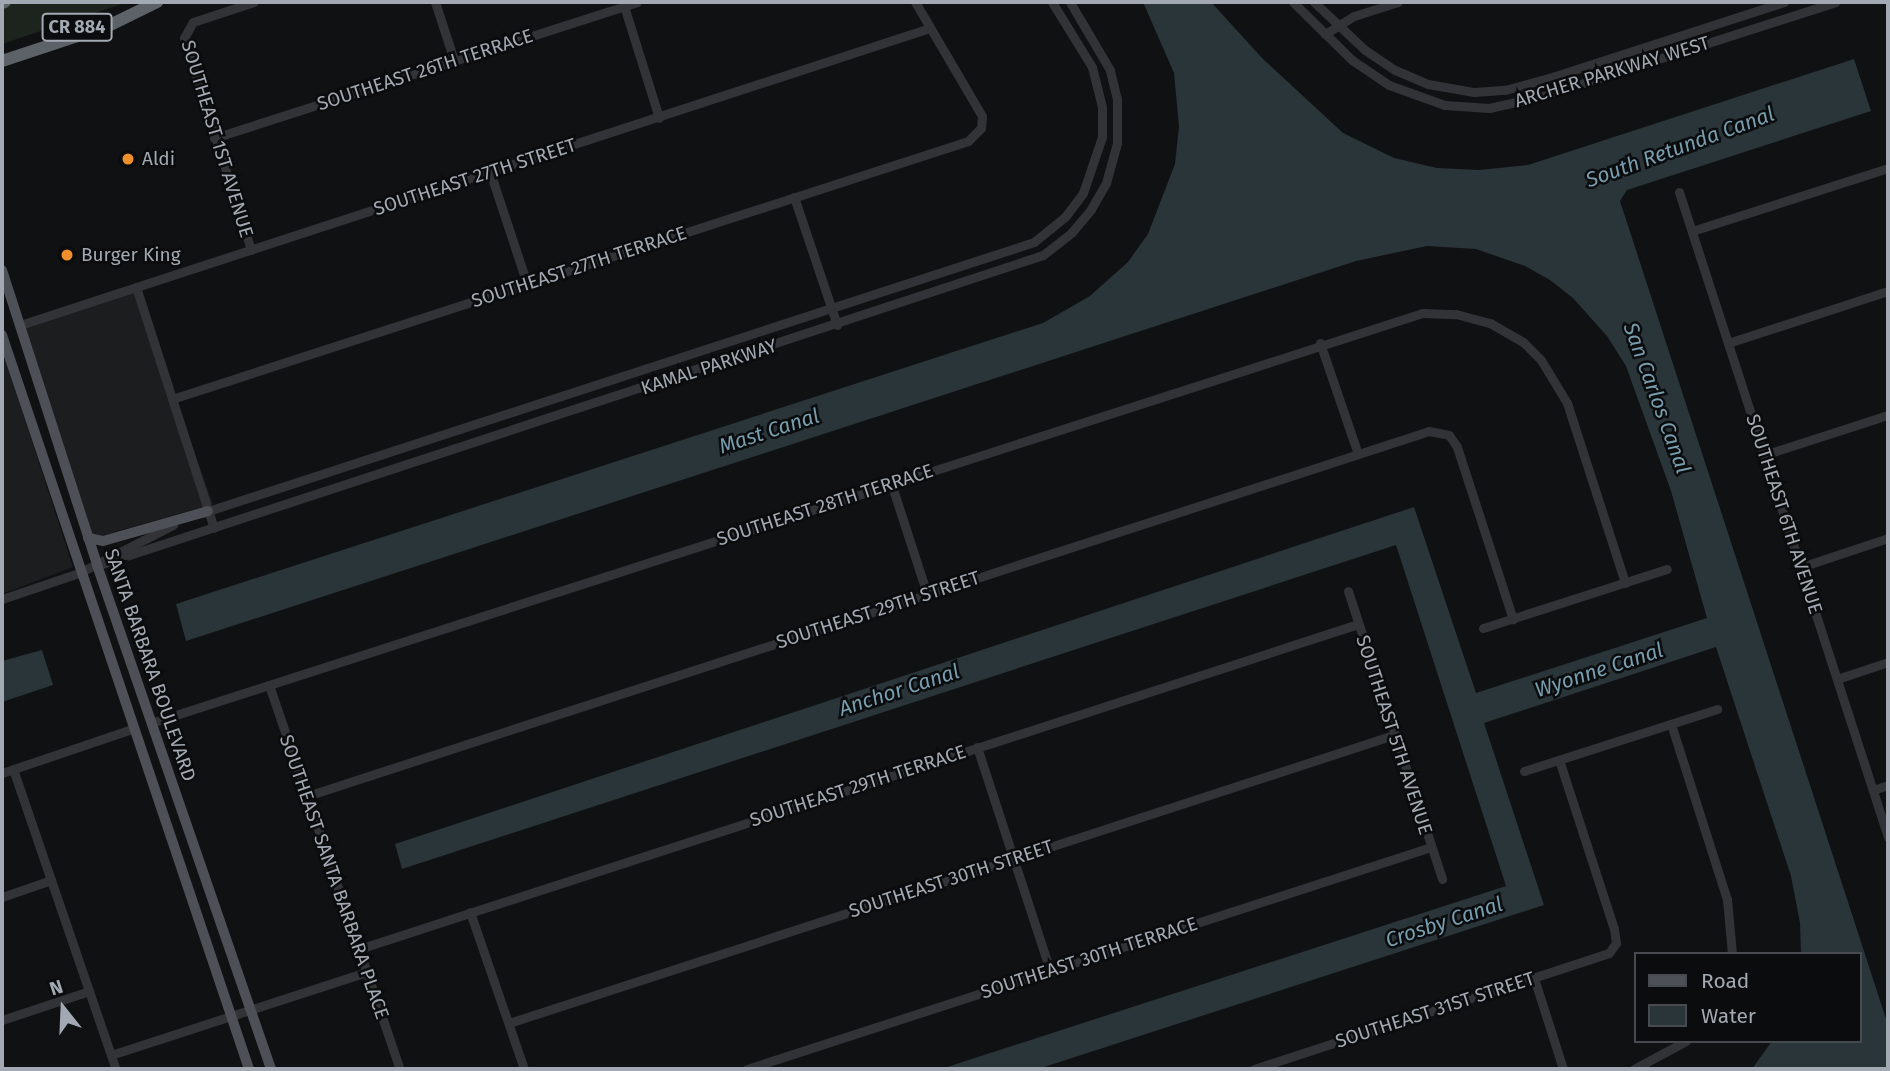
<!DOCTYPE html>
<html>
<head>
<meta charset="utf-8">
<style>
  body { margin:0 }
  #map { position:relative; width:1890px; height:1071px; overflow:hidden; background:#101112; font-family:"Fira Sans",sans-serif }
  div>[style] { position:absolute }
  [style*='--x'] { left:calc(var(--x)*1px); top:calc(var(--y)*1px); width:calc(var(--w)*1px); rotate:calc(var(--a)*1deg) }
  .built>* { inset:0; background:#1c1d1f }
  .green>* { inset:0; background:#1d241d }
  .water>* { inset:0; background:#2a353a }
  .minor>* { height:9px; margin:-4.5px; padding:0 4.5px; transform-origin:4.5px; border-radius:4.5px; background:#313337 }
  .major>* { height:10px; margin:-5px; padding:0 5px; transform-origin:5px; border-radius:5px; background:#4d5056 }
  .highway>* { height:12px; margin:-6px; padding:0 6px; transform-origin:6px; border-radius:6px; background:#5d6268 }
  .dots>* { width:19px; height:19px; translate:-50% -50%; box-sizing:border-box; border:4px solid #0b0c0d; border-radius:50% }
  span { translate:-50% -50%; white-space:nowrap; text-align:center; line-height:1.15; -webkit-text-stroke:5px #0b0c0d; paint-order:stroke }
  .shield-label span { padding:2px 5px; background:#0b0c0d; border:2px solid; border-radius:5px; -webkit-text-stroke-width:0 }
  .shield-label { font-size:18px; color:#a2a9b2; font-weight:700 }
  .street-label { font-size:19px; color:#a2a9b2 }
  .poi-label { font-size:19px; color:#a2a9b2 }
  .left { translate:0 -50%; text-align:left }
  .water-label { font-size:21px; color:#789dae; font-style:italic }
  .frame { position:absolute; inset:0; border:4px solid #a2a9b2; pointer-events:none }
  .legend { position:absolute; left:1634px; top:952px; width:228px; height:91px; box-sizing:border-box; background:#0b0c0d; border:2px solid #474b4f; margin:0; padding:9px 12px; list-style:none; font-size:21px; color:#a2a9b2 }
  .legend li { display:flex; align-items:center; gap:14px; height:35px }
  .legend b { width:35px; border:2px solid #474b4f }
  .north { position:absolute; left:28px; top:973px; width:70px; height:70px; -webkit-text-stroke:5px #0b0c0d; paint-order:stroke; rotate:342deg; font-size:19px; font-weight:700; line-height:28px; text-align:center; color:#a2a9b2 }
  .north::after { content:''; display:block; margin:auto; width:24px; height:32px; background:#a2a9b2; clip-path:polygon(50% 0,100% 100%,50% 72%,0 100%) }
</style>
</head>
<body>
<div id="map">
  <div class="built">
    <div style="clip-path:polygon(135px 286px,213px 504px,100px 536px,92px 534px,23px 321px)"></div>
    <div style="clip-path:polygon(2px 350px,73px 567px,2px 594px)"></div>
  </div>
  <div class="green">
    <div style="clip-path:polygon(19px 2px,128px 2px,2px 44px,2px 7px)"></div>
  </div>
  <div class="water">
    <div style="clip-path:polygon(1143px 2px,1211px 2px,1262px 58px,1343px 133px,1394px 158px,1437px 168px,1479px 170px,1528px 165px,1854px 59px,1871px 111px,1627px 190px,1620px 201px,1888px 1025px,1888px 1069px,1752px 1069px,1772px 1041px,1860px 1041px,1860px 954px,1801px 954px,1800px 923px,1791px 876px,1716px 647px,1484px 723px,1544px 905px,1038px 1069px,941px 1069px,1506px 886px,1396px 545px,402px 869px,395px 844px,1414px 507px,1476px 693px,1707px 618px,1671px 491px,1626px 366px,1607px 336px,1573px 298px,1550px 280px,1525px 266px,1476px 249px,1427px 246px,1356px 261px,186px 641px,176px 604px,1043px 323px,1090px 296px,1128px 262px,1148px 234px,1175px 164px,1179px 126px,1174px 73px)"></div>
    <div style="clip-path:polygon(42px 650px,53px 685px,2px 702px,2px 661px)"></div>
  </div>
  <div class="minor">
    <div style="--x:435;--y:2;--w:61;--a:71.9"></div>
    <div style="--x:1293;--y:2;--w:83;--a:44.5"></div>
    <div style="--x:1352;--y:60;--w:45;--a:34"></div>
    <div style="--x:1389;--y:85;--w:59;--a:19.7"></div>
    <div style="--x:1445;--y:105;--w:44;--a:3.9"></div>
    <div style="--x:1489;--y:108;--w:55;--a:-12.5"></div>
    <div style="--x:1543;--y:96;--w:307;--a:-17.8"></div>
    <div style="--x:1314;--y:2;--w:70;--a:43.3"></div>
    <div style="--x:1365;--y:50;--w:36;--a:34"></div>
    <div style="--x:1395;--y:70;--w:36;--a:23"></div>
    <div style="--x:1428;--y:84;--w:47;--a:9.9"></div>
    <div style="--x:1474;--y:92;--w:31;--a:-4"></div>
    <div style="--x:1505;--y:90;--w:46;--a:-15.3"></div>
    <div style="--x:1549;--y:78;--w:247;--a:-17.9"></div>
    <div style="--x:624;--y:6;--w:117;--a:72.6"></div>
    <div style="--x:1325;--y:34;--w:34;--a:-32"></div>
    <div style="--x:1354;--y:16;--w:46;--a:-17.7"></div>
    <div style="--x:214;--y:138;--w:444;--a:-17.8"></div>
    <div style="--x:490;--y:172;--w:118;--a:71.7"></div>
    <div style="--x:1679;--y:192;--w:678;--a:72.05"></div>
    <div style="--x:794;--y:197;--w:135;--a:71.4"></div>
    <div style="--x:1692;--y:231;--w:206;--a:-17.8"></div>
    <div style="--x:251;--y:250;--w:222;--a:-107.5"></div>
    <div style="--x:184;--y:38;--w:18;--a:-61"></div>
    <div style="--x:193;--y:22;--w:64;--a:-18.2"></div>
    <div style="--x:136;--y:287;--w:253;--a:72.1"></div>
    <div style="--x:20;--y:325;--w:957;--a:-18.08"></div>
    <div style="--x:1320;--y:343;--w:117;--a:71.1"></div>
    <div style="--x:1728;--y:343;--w:168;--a:-18"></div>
    <div style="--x:172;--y:399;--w:837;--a:-17.96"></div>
    <div style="--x:968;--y:141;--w:18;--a:-45"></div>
    <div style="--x:981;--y:128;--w:12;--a:-85"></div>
    <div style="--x:982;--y:116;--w:132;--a:-120.4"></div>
    <div style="--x:1764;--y:455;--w:130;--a:-17.9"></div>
    <div style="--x:891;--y:483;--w:117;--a:72"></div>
    <div style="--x:202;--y:513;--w:875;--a:-18.04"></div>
    <div style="--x:1034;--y:242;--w:40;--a:-39"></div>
    <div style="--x:1065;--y:217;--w:30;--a:-53"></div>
    <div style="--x:1083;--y:193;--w:59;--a:-71.3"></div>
    <div style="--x:1102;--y:137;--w:30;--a:-90"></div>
    <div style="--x:1102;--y:107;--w:41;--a:-104"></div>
    <div style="--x:1092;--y:67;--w:76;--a:-121.6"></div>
    <div style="--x:99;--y:565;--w:994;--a:-18.18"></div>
    <div style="--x:1043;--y:255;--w:37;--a:-38"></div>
    <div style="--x:1072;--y:232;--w:30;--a:-50"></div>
    <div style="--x:1091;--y:209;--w:30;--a:-60"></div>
    <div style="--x:1106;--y:183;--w:41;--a:-74.6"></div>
    <div style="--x:1117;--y:143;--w:44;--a:-90"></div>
    <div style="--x:1117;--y:99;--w:30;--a:-104"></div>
    <div style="--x:1110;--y:70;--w:79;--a:-120.5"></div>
    <div style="--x:1801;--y:567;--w:92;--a:-18.4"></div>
    <div style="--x:1348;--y:591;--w:303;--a:71.9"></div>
    <div style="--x:2;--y:599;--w:81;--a:-18.7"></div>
    <div style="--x:79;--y:573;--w:106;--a:-27.1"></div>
    <div style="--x:1483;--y:628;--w:193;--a:-17.8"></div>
    <div style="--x:1837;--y:679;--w:54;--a:-18.4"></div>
    <div style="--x:269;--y:685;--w:406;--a:71.2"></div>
    <div style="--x:151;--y:723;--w:1336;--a:-17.87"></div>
    <div style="--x:1423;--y:313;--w:33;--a:2"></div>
    <div style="--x:1456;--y:314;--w:35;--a:15"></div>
    <div style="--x:1490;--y:323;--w:38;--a:30"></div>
    <div style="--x:1523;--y:342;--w:25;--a:45"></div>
    <div style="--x:1541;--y:360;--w:50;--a:58.8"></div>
    <div style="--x:1567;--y:403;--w:189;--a:72.1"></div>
    <div style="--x:1671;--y:724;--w:184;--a:72.3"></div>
    <div style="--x:1727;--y:899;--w:55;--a:84.8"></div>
    <div style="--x:977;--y:747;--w:236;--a:71.9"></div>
    <div style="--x:13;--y:769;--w:317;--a:71.1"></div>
    <div style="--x:1524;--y:771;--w:203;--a:-17.8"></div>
    <div style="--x:2;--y:773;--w:137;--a:-18.7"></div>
    <div style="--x:1873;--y:790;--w:16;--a:-18"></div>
    <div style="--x:307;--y:796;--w:1180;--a:-18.02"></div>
    <div style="--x:1429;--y:431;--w:20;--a:11"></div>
    <div style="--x:1449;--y:435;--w:14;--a:56"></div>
    <div style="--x:1457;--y:447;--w:181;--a:72"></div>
    <div style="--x:2;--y:897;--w:52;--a:-19.1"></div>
    <div style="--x:470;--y:912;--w:166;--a:71"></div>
    <div style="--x:359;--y:949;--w:1051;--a:-18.02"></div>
    <div style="--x:1534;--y:978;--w:96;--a:72.3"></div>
    <div style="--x:2;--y:1020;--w:92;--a:-18.4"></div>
    <div style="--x:509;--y:1023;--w:931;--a:-18.03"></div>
    <div style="--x:111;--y:1055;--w:269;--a:-18"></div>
    <div style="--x:747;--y:1069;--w:719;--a:-17.98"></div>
    <div style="--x:1254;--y:1069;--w:373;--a:-18.1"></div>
    <div style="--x:1609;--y:953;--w:12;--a:-55"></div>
    <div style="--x:1616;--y:943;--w:14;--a:-98"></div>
    <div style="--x:1614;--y:929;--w:178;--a:-108"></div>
    <div style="--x:1634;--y:1069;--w:59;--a:-28.3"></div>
  </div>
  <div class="major">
    <div style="--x:2;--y:270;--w:310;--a:72.1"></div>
    <div style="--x:97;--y:565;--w:533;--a:70.95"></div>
    <div style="--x:2;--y:335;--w:774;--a:71.4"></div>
    <div style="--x:88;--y:538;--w:15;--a:11"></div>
    <div style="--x:103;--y:541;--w:109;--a:-15.9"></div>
  </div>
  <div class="highway">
    <div style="--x:2;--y:3;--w:3;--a:-18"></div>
    <div style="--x:2;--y:61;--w:112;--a:-18.3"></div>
    <div style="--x:108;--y:26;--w:55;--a:-26.1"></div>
  </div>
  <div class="dots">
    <div style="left:128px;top:159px;background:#ef8f2b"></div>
    <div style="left:67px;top:255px;background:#ef8f2b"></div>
  </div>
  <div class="shield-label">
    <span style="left:77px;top:27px">CR 884</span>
  </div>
  <div class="street-label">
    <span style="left:425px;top:70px;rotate:-18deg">SOUTHEAST 26TH TERRACE</span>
    <span style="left:1612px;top:72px;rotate:-17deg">ARCHER PARKWAY WEST</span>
    <span style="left:217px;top:139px;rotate:73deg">SOUTHEAST 1ST AVENUE</span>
    <span style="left:475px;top:177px;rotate:-18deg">SOUTHEAST 27TH STREET</span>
    <span style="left:579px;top:267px;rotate:-18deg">SOUTHEAST 27TH TERRACE</span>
    <span style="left:709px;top:367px;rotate:-18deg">KAMAL PARKWAY</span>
    <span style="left:825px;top:505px;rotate:-18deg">SOUTHEAST 28TH TERRACE</span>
    <span style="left:1784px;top:514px;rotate:72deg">SOUTHEAST 6TH AVENUE</span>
    <span style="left:878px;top:610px;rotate:-18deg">SOUTHEAST 29TH STREET</span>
    <span style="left:150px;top:665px;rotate:71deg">SANTA BARBARA BOULEVARD</span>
    <span style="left:1394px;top:735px;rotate:72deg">SOUTHEAST 5TH AVENUE</span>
    <span style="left:858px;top:786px;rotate:-18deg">SOUTHEAST 29TH TERRACE</span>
    <span style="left:334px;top:877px;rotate:71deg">SOUTHEAST SANTA BARBARA PLACE</span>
    <span style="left:951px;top:879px;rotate:-18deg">SOUTHEAST 30TH STREET</span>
    <span style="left:1089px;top:958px;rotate:-18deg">SOUTHEAST 30TH TERRACE</span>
    <span style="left:1435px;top:1010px;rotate:-18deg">SOUTHEAST 31ST STREET</span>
  </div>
  <div class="poi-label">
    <span class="left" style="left:142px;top:159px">Aldi</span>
    <span class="left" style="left:81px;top:255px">Burger King</span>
  </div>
  <div class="water-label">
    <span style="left:1680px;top:147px;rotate:-20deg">South Retunda Canal</span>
    <span style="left:1657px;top:398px;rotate:70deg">San Carlos Canal</span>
    <span style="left:769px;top:431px;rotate:-18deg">Mast Canal</span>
    <span style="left:1599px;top:670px;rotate:-18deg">Wyonne Canal</span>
    <span style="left:899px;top:690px;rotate:-18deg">Anchor Canal</span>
    <span style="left:1444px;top:922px;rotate:-18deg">Crosby Canal</span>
  </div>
  <div class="frame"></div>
  <ul class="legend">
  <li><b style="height:9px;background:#4d5056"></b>Road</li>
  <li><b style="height:19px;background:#2a353a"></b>Water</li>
  </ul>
  <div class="north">N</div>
</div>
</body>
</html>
